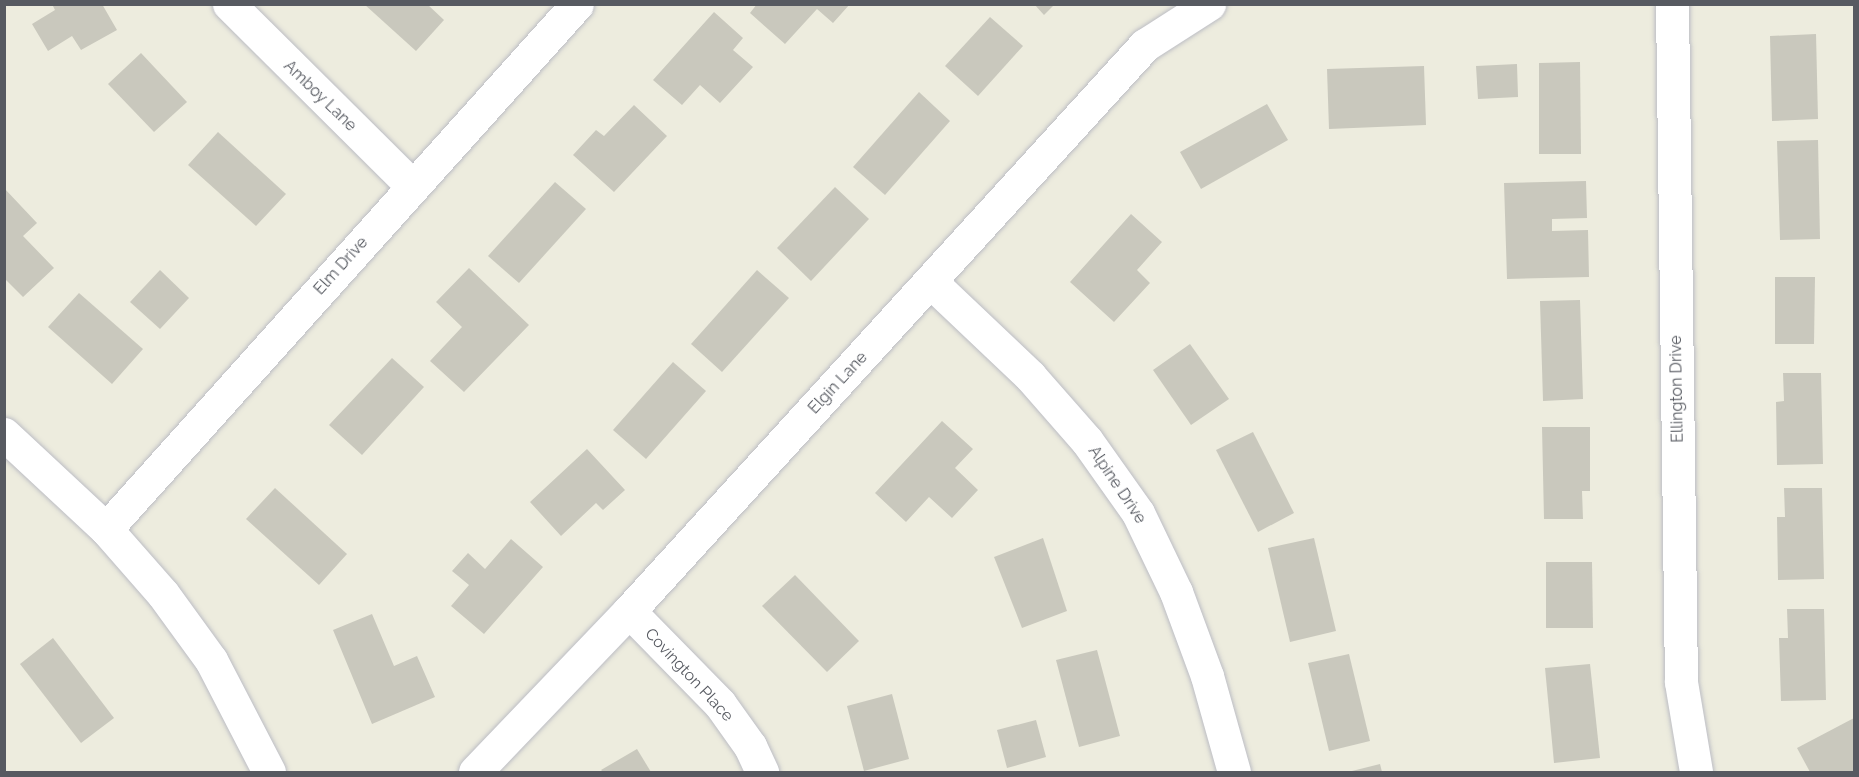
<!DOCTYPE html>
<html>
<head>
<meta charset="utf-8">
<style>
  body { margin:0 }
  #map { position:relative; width:1859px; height:777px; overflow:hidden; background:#edecde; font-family:Raleway,sans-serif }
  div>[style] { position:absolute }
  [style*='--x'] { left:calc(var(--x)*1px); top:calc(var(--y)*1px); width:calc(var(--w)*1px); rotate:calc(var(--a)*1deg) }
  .building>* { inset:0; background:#c9c8bd }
  .roads { filter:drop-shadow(0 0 2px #bcbdc4) drop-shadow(0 0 2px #bcbdc4) }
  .minor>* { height:33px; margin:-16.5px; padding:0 16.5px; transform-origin:16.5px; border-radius:16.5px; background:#fff }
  span { translate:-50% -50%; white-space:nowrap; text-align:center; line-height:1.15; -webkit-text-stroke:5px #fff; paint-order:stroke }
  .street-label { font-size:16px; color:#575a61 }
  .frame { position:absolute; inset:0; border:6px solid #575a61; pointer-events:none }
</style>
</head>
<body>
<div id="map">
  <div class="building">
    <div style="clip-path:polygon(52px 4px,102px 4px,117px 30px,81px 50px,72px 36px,48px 51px,32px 24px,55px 10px)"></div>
    <div style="clip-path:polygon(364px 4px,427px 4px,444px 20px,416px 51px)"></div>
    <div style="clip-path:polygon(757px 4px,850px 4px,833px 23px,817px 9px,785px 44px,750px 13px)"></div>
    <div style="clip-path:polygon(1034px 4px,1055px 4px,1044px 15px)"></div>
    <div style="clip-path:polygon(714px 12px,743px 38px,733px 50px,753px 67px,720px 103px,700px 85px,682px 105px,653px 80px)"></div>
    <div style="clip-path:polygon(990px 17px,1023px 46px,978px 96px,945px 66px)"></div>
    <div style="clip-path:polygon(1816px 34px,1818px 119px,1772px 121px,1770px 36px)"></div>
    <div style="clip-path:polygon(141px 53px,187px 102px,154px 132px,108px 84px)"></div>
    <div style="clip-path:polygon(1580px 62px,1581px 154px,1539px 154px,1539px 63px)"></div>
    <div style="clip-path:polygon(1517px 64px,1518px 97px,1478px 99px,1476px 66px)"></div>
    <div style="clip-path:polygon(1424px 66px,1426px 125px,1329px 129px,1327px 69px)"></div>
    <div style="clip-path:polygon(919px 92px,950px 121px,885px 195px,853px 167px)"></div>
    <div style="clip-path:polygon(1267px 104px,1288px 140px,1201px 189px,1180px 152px)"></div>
    <div style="clip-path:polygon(634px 105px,667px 136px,614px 192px,573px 155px,596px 130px,604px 136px)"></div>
    <div style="clip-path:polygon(218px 132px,286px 194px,256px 226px,188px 165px)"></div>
    <div style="clip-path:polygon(1818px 140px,1820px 239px,1780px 240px,1777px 141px)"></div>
    <div style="clip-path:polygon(1586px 181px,1587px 218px,1552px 219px,1552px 231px,1588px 230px,1589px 277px,1507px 279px,1504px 183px)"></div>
    <div style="clip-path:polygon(555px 182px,586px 209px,519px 283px,488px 256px)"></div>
    <div style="clip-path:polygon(835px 187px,869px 219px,811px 281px,777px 248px)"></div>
    <div style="clip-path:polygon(4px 188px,37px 223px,23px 236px,54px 268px,23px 297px,4px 278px)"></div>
    <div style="clip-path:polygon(1131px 214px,1162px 242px,1137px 270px,1150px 283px,1114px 322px,1070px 282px)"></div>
    <div style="clip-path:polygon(469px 268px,529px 325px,464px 392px,430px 361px,462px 327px,436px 302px)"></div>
    <div style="clip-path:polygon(160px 270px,189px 298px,160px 329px,130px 302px)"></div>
    <div style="clip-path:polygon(757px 270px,789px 298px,722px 372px,691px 344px)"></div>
    <div style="clip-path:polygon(1775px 277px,1815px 277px,1814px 344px,1775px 344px)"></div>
    <div style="clip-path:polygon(79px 293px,143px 349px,112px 384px,48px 327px)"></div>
    <div style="clip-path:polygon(1580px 300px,1583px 399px,1543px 401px,1540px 301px)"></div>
    <div style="clip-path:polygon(1190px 344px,1229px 399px,1191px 425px,1153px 370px)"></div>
    <div style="clip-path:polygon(392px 358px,424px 387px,362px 455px,329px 425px)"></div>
    <div style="clip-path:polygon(673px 362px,706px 391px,646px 459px,613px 430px)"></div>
    <div style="clip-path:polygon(1783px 373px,1821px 373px,1823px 464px,1777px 465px,1776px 402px,1784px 401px)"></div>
    <div style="clip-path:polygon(942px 421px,973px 449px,955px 468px,978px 490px,952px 518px,929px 497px,906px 522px,875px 493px)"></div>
    <div style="clip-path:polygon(1542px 427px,1590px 427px,1590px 491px,1582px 491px,1583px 519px,1544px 519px)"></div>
    <div style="clip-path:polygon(1253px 432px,1294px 513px,1258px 532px,1216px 450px)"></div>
    <div style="clip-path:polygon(587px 449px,625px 490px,603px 510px,596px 503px,561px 536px,530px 502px)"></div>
    <div style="clip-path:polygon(275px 488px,347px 554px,319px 585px,246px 519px)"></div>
    <div style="clip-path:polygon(1784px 488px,1822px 488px,1824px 579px,1778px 580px,1777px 517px,1785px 517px)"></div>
    <div style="clip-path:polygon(1043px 538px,1067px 611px,1022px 628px,994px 557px)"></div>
    <div style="clip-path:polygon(1314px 538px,1336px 631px,1290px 642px,1268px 548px)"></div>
    <div style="clip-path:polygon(511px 539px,543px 567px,484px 634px,451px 606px,469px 585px,452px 571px,468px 553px,485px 569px)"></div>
    <div style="clip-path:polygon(1546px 562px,1592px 562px,1593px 628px,1546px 628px)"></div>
    <div style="clip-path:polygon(795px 575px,859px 641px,827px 672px,762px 606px)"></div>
    <div style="clip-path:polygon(1787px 609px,1824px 609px,1826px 700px,1781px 701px,1779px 638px,1788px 638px)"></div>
    <div style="clip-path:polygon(372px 614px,394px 666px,417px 656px,435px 697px,372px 724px,333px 630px)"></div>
    <div style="clip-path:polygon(53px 638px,114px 718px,81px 743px,20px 664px)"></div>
    <div style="clip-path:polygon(1097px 650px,1120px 736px,1079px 747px,1056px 660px)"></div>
    <div style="clip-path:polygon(1349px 654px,1370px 741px,1329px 751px,1308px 663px)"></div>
    <div style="clip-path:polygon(1590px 664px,1600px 758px,1554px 763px,1545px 668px)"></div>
    <div style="clip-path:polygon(892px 694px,909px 759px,864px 771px,847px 706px)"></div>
    <div style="clip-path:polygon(1854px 718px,1854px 772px,1810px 772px,1797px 748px)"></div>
    <div style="clip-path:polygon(1036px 720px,1046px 757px,1007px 768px,997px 730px)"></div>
    <div style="clip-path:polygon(637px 749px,651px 772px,603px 772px,601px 770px)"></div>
    <div style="clip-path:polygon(1380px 764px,1382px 772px,1348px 772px)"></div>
  </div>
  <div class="roads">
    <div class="minor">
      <div style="--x:229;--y:4;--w:258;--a:44.8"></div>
      <div style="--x:1672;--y:4;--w:678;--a:89.24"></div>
      <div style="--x:1681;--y:682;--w:91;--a:80.5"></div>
      <div style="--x:931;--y:282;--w:137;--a:43.5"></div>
      <div style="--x:1030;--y:376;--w:86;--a:48.8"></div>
      <div style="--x:1087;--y:441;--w:88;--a:54.7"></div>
      <div style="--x:1138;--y:513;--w:88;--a:64.3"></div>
      <div style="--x:1176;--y:592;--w:90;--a:69.7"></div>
      <div style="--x:1207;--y:676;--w:100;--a:74.3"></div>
      <div style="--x:4;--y:434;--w:139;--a:43"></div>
      <div style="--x:106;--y:529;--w:86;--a:48.8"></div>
      <div style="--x:163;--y:594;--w:82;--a:54"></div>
      <div style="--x:211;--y:660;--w:126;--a:62.6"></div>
      <div style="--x:106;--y:529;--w:705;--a:-48.1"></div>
      <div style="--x:629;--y:611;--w:130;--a:45.6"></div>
      <div style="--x:720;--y:704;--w:52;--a:54.5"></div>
      <div style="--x:750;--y:746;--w:29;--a:65"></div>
      <div style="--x:475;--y:772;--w:223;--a:-46.3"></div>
      <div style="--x:629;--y:611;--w:766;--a:-47.65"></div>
      <div style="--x:1145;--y:45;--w:76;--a:-32.6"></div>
    </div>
  </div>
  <div class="street-label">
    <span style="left:320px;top:96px;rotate:44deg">Amboy Lane</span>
    <span style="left:341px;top:266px;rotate:-48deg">Elm Drive</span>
    <span style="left:838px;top:383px;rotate:-47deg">Elgin Lane</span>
    <span style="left:1677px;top:389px;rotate:-91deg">Ellington Drive</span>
    <span style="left:1117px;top:485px;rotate:56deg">Alpine Drive</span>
    <span style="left:689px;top:675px;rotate:47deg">Covington Place</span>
  </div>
  <div class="frame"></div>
</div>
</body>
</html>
